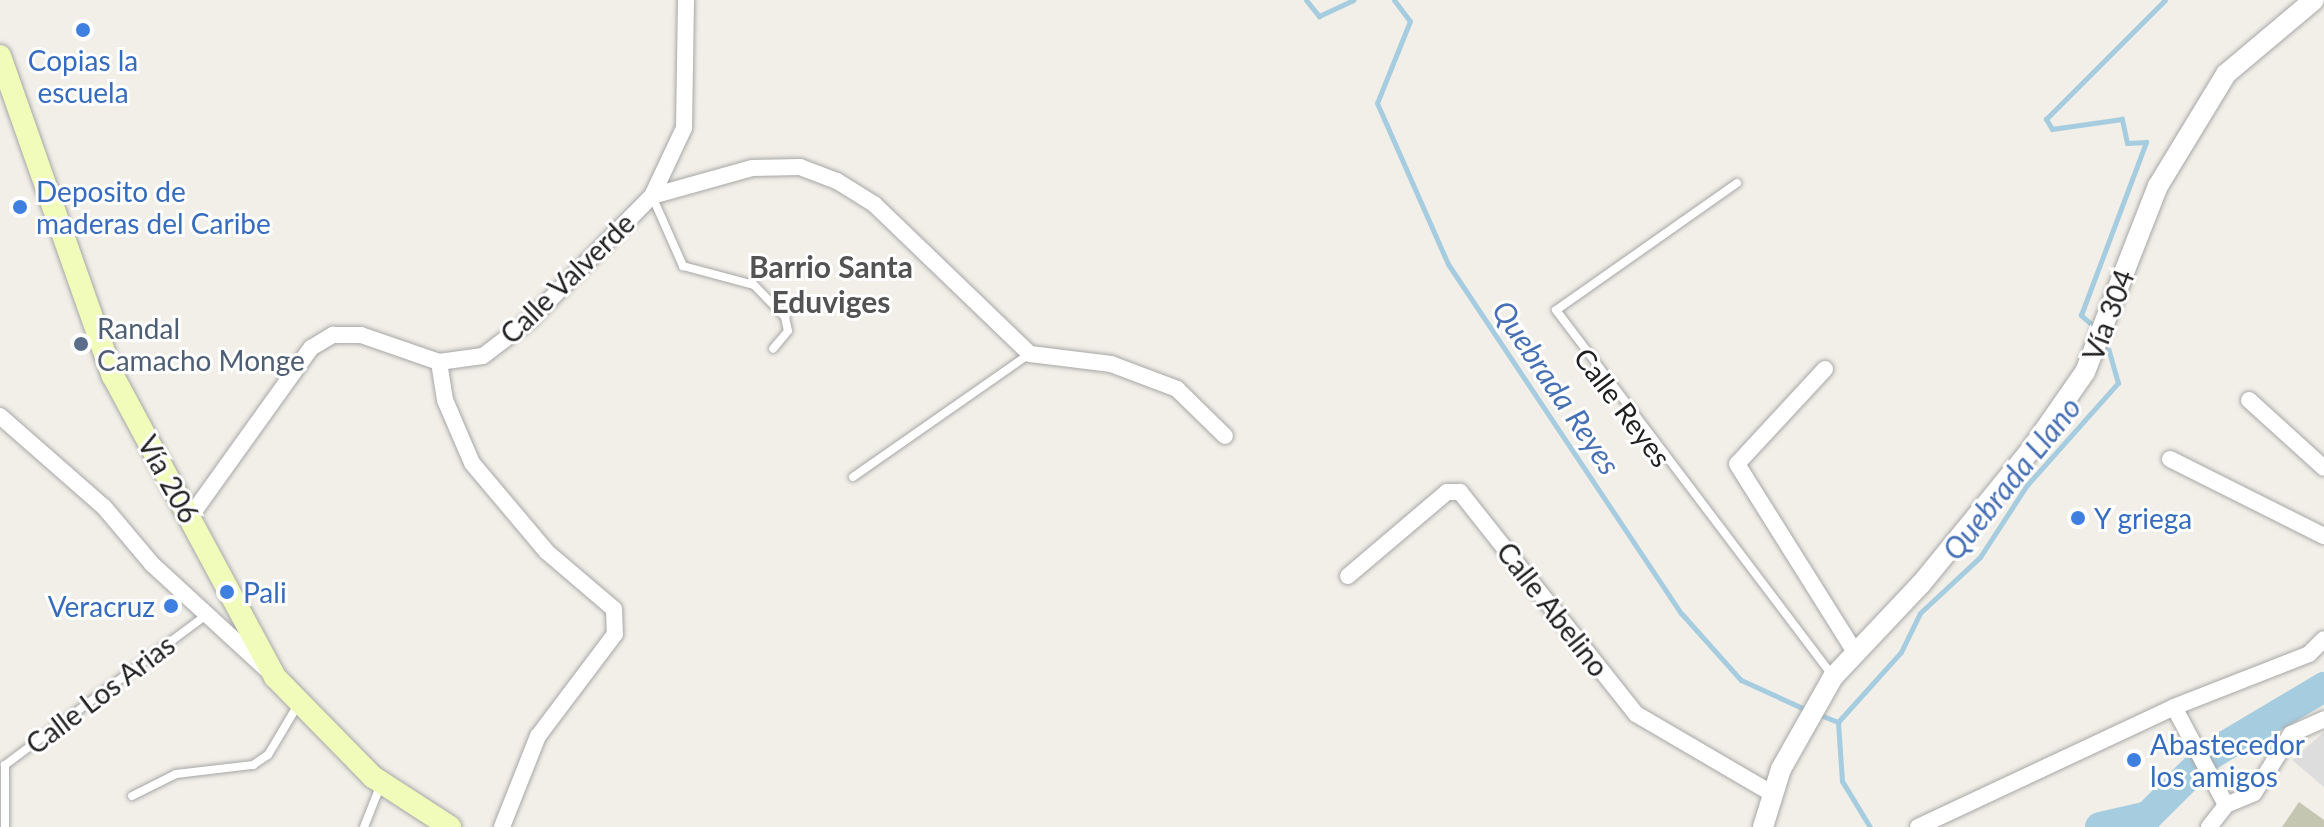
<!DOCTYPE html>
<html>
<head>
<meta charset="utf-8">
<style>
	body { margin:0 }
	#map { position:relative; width:2324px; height:827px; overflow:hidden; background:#f1efe7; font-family:Lato,sans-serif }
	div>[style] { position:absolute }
	.residential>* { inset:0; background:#dedddd }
	.construction>* { inset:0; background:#c4c6b1 }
	.stream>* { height:5px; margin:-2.5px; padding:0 2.5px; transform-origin:2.5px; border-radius:2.5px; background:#a6cce0 }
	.river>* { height:30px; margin:-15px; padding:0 15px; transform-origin:15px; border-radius:15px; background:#a6cce0 }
	.roads { filter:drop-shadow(0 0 2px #a7a7a7) drop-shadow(0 0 2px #a7a7a7) }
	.service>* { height:8px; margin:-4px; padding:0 4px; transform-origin:4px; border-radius:4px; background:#fff }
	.minor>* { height:16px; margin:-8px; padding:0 8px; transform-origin:8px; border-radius:8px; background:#fff }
	.tertiary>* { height:20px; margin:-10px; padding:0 10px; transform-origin:10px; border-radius:10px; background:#fff }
	.secondary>* { height:22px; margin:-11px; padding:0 11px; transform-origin:11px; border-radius:11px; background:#f1fcba }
	.dots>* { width:22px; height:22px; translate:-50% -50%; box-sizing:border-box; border:4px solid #fff; border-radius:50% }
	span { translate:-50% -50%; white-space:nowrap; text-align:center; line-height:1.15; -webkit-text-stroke:6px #fff; paint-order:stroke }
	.shop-label { font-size:28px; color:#366cbe }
	.left { translate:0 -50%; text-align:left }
	.right { translate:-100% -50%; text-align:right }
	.street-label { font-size:28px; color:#202020 }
	.service-label { font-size:28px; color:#4e5e75 }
	.neighbourhood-label { font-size:30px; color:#535353; font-weight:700 }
	.water-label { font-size:30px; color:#4871b5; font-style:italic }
</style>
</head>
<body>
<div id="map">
	<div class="residential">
		<div style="clip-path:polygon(2324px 732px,2324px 787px,2292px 760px)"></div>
	</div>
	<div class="construction">
		<div style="clip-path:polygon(2299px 802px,2324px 820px,2324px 827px,2282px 827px)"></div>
	</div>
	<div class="stream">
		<div style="left:1306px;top:0;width:21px;rotate:51deg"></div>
		<div style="left:1319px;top:16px;width:38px;rotate:-25deg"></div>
		<div style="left:1394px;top:0;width:26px;rotate:53deg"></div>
		<div style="left:1410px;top:21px;width:88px;rotate:111.9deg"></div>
		<div style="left:1377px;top:103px;width:176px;rotate:66.2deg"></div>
		<div style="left:1448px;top:264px;width:420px;rotate:56.3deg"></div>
		<div style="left:1681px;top:613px;width:90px;rotate:48.2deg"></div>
		<div style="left:1741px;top:680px;width:75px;rotate:24.5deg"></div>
		<div style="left:2098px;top:330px;width:23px;rotate:-139deg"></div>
		<div style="left:2081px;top:315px;width:185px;rotate:-69.4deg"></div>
		<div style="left:2146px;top:142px;width:19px;rotate:177deg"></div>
		<div style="left:2127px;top:143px;width:25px;rotate:-102deg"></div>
		<div style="left:2122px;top:119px;width:71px;rotate:171.9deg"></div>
		<div style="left:2052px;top:129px;width:12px;rotate:-121deg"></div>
		<div style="left:2046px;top:119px;width:168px;rotate:-45deg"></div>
		<div style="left:1818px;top:714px;width:22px;rotate:22deg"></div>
		<div style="left:1870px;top:827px;width:54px;rotate:-121.3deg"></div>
		<div style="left:1842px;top:781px;width:59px;rotate:-93.9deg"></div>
		<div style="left:1838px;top:722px;width:94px;rotate:-48deg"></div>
		<div style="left:1901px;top:652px;width:43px;rotate:-64deg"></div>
		<div style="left:1920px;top:613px;width:82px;rotate:-43deg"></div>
		<div style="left:1980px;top:557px;width:86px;rotate:-56.9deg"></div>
		<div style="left:2027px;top:485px;width:137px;rotate:-48.3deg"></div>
		<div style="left:2118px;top:383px;width:44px;rotate:-105.9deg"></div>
	</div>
	<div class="river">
		<div style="left:2210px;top:755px;width:133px;rotate:-30.8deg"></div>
		<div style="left:2100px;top:827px;width:49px;rotate:-12.9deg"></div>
		<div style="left:2148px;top:816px;width:65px;rotate:-45deg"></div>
	</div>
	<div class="roads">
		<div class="service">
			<div style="left:1737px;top:183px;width:221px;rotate:144.9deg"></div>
			<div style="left:1556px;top:310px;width:459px;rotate:52.9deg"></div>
			<div style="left:652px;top:196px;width:77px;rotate:66.1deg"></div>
			<div style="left:683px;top:266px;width:73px;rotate:15deg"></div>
			<div style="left:754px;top:285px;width:45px;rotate:45.9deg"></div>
			<div style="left:785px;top:317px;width:14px;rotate:78deg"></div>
			<div style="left:788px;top:331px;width:23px;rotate:130deg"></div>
			<div style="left:853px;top:477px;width:215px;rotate:-34.9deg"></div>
			<div style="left:132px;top:796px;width:49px;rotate:-26.6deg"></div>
			<div style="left:176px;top:774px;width:78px;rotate:-6.7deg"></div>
			<div style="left:253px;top:765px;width:18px;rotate:-34deg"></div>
			<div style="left:268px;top:755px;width:61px;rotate:-59.2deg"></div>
			<div style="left:5px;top:827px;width:62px;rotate:-90deg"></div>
			<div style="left:5px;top:765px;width:251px;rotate:-36.7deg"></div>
			<div style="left:364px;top:827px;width:46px;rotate:-68.4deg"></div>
		</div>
		<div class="minor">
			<div style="left:652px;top:196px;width:104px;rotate:-15.6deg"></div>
			<div style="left:752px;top:168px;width:48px;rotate:-1.2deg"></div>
			<div style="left:800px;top:167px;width:40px;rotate:21deg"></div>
			<div style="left:837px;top:181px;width:44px;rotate:31.9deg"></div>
			<div style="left:874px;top:204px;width:216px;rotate:43.9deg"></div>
			<div style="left:1030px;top:354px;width:82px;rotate:7deg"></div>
			<div style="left:1111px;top:364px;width:71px;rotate:20.7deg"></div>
			<div style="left:1177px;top:389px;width:67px;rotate:44.4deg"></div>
			<div style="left:439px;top:362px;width:38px;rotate:81deg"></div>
			<div style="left:445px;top:400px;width:69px;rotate:66.8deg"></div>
			<div style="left:472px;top:463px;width:116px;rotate:49.9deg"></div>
			<div style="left:547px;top:552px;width:88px;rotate:40.4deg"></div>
			<div style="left:614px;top:609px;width:25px;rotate:88deg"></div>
			<div style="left:615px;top:634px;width:128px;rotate:127deg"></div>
			<div style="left:538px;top:736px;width:98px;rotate:111.6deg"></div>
			<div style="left:1825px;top:369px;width:129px;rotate:132.8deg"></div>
			<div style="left:1737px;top:464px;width:222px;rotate:57.9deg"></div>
			<div style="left:2249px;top:400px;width:101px;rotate:42.2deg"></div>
			<div style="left:0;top:416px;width:138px;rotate:41.2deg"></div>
			<div style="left:104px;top:507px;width:75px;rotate:49.9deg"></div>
			<div style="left:152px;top:564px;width:154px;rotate:42.6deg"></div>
			<div style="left:2170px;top:459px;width:172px;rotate:26.6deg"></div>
			<div style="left:190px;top:517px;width:208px;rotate:-54.4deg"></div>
			<div style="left:311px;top:348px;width:26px;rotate:-31deg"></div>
			<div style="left:333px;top:335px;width:28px"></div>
			<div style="left:361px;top:335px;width:83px;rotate:19.1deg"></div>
			<div style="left:439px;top:362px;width:44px;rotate:-7.8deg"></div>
			<div style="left:483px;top:356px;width:59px;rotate:-37.5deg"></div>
			<div style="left:530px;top:320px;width:174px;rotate:-45.5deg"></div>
			<div style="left:652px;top:196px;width:75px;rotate:-64.8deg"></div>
			<div style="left:684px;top:128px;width:128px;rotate:-89.1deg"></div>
			<div style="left:1348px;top:576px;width:130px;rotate:-40.3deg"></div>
			<div style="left:1447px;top:492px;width:13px"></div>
			<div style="left:1460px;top:492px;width:283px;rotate:51.6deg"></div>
			<div style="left:1636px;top:714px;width:159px;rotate:30.3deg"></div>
			<div style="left:2174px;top:707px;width:111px;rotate:62deg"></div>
			<div style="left:2226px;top:805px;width:30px;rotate:-23deg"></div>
			<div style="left:2254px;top:793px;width:70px;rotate:-57.9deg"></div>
			<div style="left:2291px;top:734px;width:36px;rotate:-24deg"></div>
			<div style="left:1918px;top:827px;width:283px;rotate:-25.1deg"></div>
			<div style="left:2174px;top:707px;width:145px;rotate:-21.4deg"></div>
			<div style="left:2309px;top:654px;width:21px;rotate:-45deg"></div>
			<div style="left:2209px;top:827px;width:28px;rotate:-52deg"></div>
		</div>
		<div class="tertiary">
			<div style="left:1763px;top:827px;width:61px;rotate:-72.8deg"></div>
			<div style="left:1781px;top:769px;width:106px;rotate:-60.5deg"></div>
			<div style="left:1833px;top:677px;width:128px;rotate:-46.6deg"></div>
			<div style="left:1921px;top:584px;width:172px;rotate:-50.7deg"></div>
			<div style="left:2030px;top:451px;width:96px;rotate:-55.2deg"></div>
			<div style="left:2085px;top:372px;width:200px;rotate:-68.6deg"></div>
			<div style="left:2158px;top:186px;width:131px;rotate:-58.7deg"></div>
			<div style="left:2226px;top:74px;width:115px;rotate:-40.1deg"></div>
		</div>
		<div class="secondary">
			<div style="left:0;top:56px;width:339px;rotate:70.6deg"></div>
			<div style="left:113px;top:376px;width:342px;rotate:61.7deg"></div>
			<div style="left:275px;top:677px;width:140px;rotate:45.6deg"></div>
			<div style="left:373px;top:777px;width:92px;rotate:33deg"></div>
		</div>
	</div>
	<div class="dots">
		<div style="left:83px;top:30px;background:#3f7fe0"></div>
		<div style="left:20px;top:207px;background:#3f7fe0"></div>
		<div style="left:81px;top:344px;background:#5c6f8a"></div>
		<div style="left:2078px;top:518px;background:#3f7fe0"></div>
		<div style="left:227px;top:592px;background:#3f7fe0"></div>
		<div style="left:171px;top:606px;background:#3f7fe0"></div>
		<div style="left:2134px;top:760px;background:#3f7fe0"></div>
	</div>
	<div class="shop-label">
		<span style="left:83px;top:76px">Copias la<br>escuela</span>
		<span class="left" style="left:36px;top:207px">Deposito de<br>maderas del Caribe</span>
		<span class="left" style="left:2094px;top:518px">Y griega</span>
		<span class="left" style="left:243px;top:592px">Pali</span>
		<span class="right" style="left:155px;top:606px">Veracruz</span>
		<span class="left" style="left:2150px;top:760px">Abastecedor<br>los amigos</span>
	</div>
	<div class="street-label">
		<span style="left:567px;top:278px;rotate:-44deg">Calle Valverde</span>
		<span style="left:2108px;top:315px;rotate:-69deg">Vía 304</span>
		<span style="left:1623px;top:407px;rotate:53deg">Calle Reyes</span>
		<span style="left:169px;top:479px;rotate:61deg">Vía 206</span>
		<span style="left:1553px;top:609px;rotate:52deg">Calle Abelino</span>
		<span style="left:100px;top:694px;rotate:-37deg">Calle Los Arias</span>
	</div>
	<div class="service-label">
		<span class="left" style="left:97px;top:344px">Randal<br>Camacho Monge</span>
	</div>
	<div class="neighbourhood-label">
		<span style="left:831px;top:283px">Barrio Santa<br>Eduviges</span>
	</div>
	<div class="water-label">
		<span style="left:1557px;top:387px;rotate:56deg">Quebrada Reyes</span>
		<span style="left:2011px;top:478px;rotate:-51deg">Quebrada Llano</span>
	</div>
</div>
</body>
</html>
